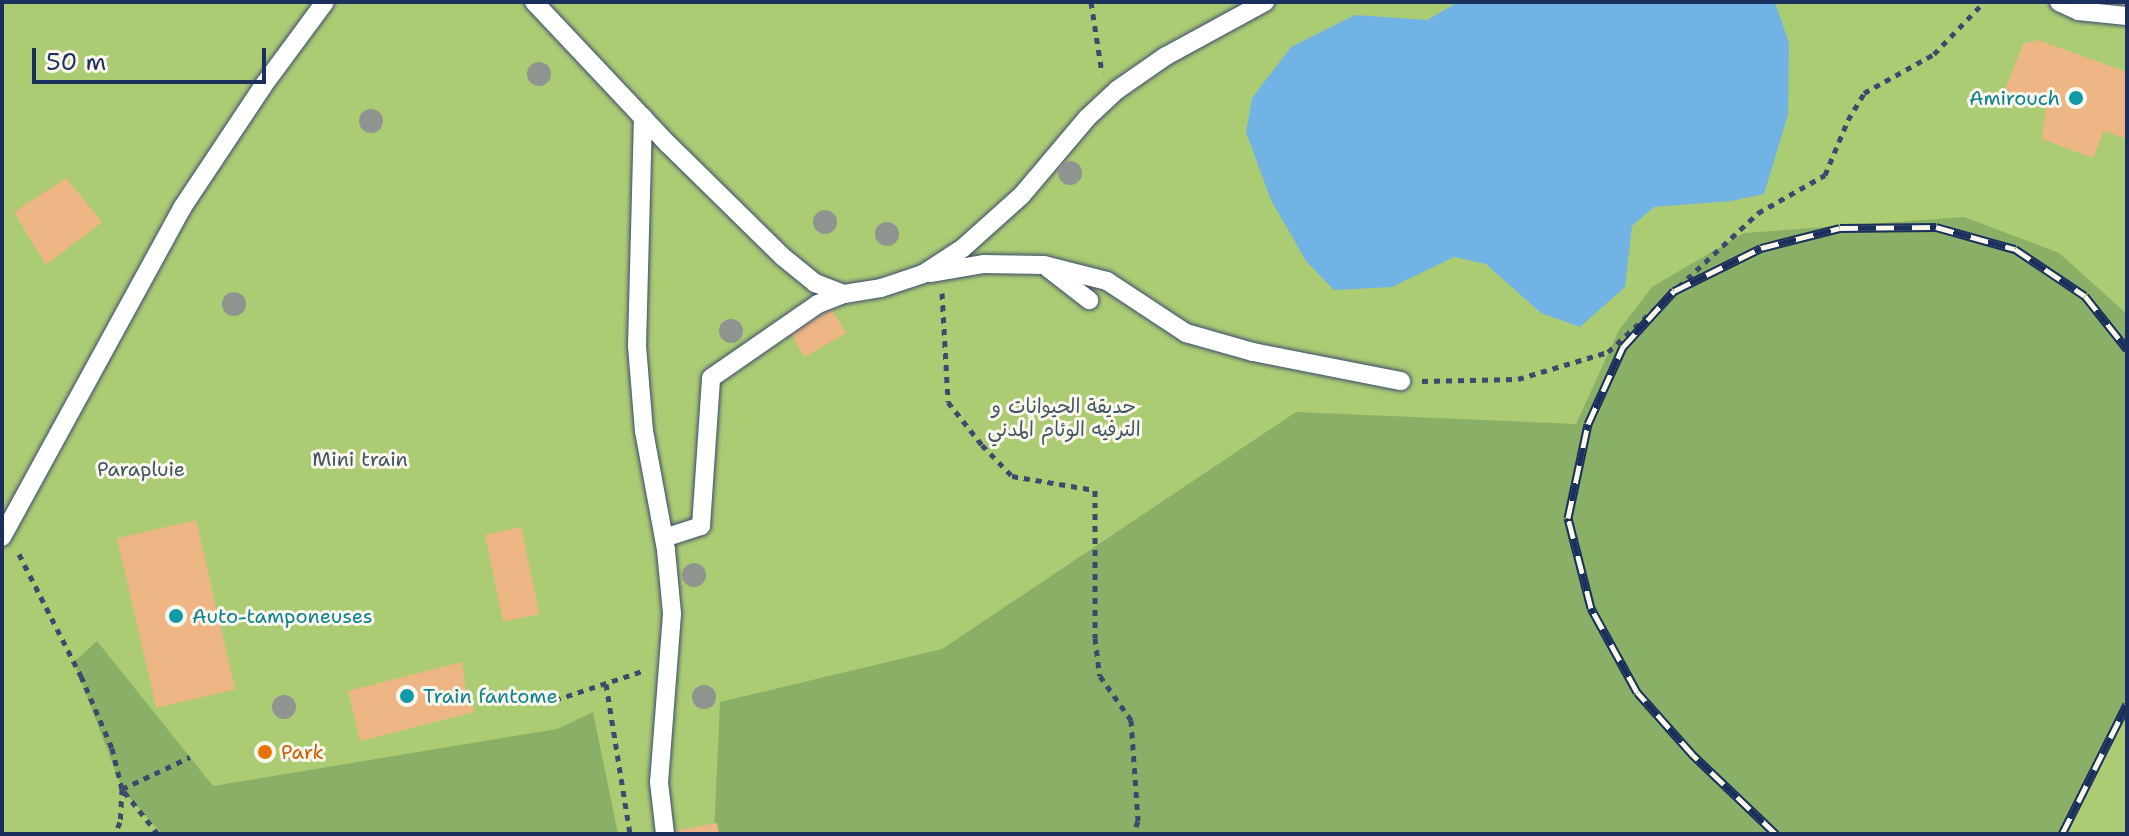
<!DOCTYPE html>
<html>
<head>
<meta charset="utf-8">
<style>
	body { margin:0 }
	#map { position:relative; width:2129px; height:836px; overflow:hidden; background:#f3e0c5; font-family:"Shantell Sans","Playpen Sans Arabic",sans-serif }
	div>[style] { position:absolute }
	.green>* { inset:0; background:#accc74; transform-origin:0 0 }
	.forest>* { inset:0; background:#89b066 }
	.water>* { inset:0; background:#72b3e6 }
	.building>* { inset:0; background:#edb684; transform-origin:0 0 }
	.path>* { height:5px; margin-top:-2.5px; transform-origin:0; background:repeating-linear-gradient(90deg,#3b4a6d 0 6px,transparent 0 12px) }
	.roads { filter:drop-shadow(0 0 2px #3b4a6d) drop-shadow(0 0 2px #3b4a6d) }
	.service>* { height:18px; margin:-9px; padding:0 9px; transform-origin:9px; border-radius:9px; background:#fff }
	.rail>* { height:9px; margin-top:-4.5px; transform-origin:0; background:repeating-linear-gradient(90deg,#fbf7ec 0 18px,#1b2f5e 0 36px); box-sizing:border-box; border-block:2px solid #1b2f5e }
	.trees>* { width:24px; height:24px; margin:-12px; border-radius:50%; background:#909490 }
	.dots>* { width:22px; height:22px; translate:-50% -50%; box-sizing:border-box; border:4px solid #fbf7ec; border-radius:50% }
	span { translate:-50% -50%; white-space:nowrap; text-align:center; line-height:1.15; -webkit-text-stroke:6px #fbf7ec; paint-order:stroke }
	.culture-label { font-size:20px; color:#0d838f }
	.right { translate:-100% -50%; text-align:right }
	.left { translate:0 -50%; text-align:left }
	.park-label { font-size:20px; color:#3f5664 }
	.food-label { font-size:20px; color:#c56008 }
	.frame { position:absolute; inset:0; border:4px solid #1b2f5e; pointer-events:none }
	.scale { position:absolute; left:32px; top:48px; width:234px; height:36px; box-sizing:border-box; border:4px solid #1b2f5e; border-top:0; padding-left:10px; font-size:24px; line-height:28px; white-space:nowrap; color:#1b2f5e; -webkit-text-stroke:6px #fbf7ec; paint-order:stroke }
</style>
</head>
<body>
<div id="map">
	<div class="green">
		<div style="left:2px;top:2px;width:2125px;height:832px"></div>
	</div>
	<div class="forest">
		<div style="clip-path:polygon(1964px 217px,2059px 253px,2127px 314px,2127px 708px,2067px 834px,714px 834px,720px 702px,942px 649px,1296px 412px,1576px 424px,1619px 330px,1652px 287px,1744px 233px)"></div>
		<div style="clip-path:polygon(97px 641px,213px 786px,557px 729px,593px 712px,618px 834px,162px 834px,122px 789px,74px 662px)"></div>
	</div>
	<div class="water">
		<div style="clip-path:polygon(1458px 2px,1775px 2px,1789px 43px,1788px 115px,1764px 194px,1731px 201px,1654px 207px,1632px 226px,1625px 287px,1580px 327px,1541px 313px,1486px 264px,1454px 257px,1392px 287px,1334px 290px,1306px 261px,1271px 200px,1246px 132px,1252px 98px,1291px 47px,1355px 15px,1427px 20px)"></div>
	</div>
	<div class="building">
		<div style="clip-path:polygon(2038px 40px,2127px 72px,2127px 139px,2104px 131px,2093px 158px,2042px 139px,2046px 106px,2005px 90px,2023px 44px)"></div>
		<div style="clip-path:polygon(66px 178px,102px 222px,46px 265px,14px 212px)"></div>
		<div style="left:832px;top:309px;width:28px;height:48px;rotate:60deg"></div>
		<div style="left:196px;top:520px;width:174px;height:81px;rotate:77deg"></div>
		<div style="left:521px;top:527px;width:89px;height:37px;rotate:78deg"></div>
		<div style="clip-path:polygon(462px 662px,467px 703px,472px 702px,474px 712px,360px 741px,348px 691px)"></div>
		<div style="clip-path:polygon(717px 823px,719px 834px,679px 834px,678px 830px)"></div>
	</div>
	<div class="path">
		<div style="left:1091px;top:2px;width:72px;rotate:81.2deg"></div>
		<div style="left:942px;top:293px;width:109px;rotate:86.8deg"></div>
		<div style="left:948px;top:402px;width:55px;rotate:51.7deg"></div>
		<div style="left:982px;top:445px;width:43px;rotate:45.9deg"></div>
		<div style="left:1012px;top:476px;width:84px;rotate:9.6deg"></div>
		<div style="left:1095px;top:490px;width:148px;rotate:90deg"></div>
		<div style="left:1095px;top:638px;width:38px;rotate:83deg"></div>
		<div style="left:1100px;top:676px;width:54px;rotate:54.8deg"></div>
		<div style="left:1131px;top:720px;width:101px;rotate:86deg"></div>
		<div style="left:1138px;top:821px;width:14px;rotate:111deg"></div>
		<div style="left:1422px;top:381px;width:96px;rotate:-1.2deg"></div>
		<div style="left:1518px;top:379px;width:94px;rotate:-16.7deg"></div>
		<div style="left:1608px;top:352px;width:205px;rotate:-42.8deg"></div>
		<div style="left:1758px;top:213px;width:77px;rotate:-29.6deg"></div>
		<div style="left:1825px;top:175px;width:60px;rotate:-67.3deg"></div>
		<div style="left:1848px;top:120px;width:31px;rotate:-59deg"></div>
		<div style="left:1864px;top:93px;width:80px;rotate:-29.1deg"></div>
		<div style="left:1934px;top:54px;width:72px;rotate:-46.1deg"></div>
		<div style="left:19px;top:554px;width:137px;rotate:63.1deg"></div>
		<div style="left:81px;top:676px;width:78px;rotate:66.7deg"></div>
		<div style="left:112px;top:748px;width:42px;rotate:76.3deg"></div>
		<div style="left:122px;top:789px;width:33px;rotate:93deg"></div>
		<div style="left:120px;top:822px;width:13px;rotate:113deg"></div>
		<div style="left:606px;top:684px;width:152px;rotate:80.9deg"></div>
		<div style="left:555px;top:700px;width:95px;rotate:-18.4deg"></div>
		<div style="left:158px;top:834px;width:58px;rotate:-128.7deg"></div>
		<div style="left:122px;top:789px;width:75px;rotate:-25.2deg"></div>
	</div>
	<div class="roads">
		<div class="service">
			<div style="left:534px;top:2px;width:195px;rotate:46.7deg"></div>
			<div style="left:668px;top:144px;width:161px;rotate:44.5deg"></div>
			<div style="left:783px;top:257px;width:41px;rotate:39.1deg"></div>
			<div style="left:815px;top:283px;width:31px;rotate:21deg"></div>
			<div style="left:844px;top:294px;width:37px;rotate:-9deg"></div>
			<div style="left:881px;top:288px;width:44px;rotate:-18.4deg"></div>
			<div style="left:923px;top:274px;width:48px;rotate:-33deg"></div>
			<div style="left:963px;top:248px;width:79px;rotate:-41.9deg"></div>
			<div style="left:1022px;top:195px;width:101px;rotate:-49.8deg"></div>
			<div style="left:1087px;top:118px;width:41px;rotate:-43deg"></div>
			<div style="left:1117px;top:90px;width:60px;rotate:-34.8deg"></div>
			<div style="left:1166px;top:56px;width:113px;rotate:-28.6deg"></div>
			<div style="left:2059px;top:2px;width:21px;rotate:25deg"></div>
			<div style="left:2078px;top:11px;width:49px;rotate:5.8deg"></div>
			<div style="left:643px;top:117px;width:229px;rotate:91.5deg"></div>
			<div style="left:637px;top:346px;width:85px;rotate:85.3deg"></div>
			<div style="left:644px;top:431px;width:121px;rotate:79.5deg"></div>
			<div style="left:666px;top:550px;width:64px;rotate:84.6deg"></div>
			<div style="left:672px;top:614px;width:169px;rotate:94.4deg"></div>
			<div style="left:659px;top:782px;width:52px;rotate:83.4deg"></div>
			<div style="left:1049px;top:269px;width:51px;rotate:37.8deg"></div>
			<div style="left:930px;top:273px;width:55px;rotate:-9.5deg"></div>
			<div style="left:984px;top:264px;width:60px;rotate:1deg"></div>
			<div style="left:1044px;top:265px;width:65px;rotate:14.3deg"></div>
			<div style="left:1107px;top:281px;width:95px;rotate:33.4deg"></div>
			<div style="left:1186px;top:333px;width:70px;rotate:15.8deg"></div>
			<div style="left:1253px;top:352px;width:151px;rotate:11.1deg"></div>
			<div style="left:2px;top:537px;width:375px;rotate:-61.3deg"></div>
			<div style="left:182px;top:208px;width:146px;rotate:-56.4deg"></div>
			<div style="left:263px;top:86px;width:104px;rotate:-53.6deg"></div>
			<div style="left:664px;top:538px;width:39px;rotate:-18deg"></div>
			<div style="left:701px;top:526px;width:148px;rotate:-86.1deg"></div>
			<div style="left:711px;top:378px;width:130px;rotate:-34.7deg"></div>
			<div style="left:818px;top:304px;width:28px;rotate:-21deg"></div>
		</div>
	</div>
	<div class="rail">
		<div style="left:1776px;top:834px;width:115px;rotate:-136.4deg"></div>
		<div style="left:1693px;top:755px;width:84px;rotate:-131.6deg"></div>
		<div style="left:1637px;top:692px;width:96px;rotate:-118.7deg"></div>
		<div style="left:1591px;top:608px;width:93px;rotate:-104.3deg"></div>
		<div style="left:1568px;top:518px;width:96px;rotate:-78deg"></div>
		<div style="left:1588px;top:424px;width:85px;rotate:-65.6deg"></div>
		<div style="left:1623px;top:347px;width:76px;rotate:-47.7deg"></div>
		<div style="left:1674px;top:291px;width:97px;rotate:-26.3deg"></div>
		<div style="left:1761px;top:248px;width:81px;rotate:-14.2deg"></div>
		<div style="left:1840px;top:228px;width:96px;rotate:-0.6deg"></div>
		<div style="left:1936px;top:227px;width:82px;rotate:15.6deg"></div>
		<div style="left:2015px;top:249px;width:84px;rotate:33.9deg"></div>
		<div style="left:2085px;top:296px;width:68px;rotate:51.6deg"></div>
		<div style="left:2062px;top:834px;width:145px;rotate:-63.4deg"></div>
	</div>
	<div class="trees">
		<div style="left:539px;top:74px"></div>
		<div style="left:371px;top:121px"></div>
		<div style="left:1070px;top:173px"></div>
		<div style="left:825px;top:222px"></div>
		<div style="left:887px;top:234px"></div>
		<div style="left:234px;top:304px"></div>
		<div style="left:731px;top:331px"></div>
		<div style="left:694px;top:575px"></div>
		<div style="left:704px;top:697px"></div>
		<div style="left:284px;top:707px"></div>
	</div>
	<div class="dots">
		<div style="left:2076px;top:98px;background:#0f9aa8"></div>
		<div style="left:176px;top:616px;background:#0f9aa8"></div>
		<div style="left:407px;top:696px;background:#0f9aa8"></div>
		<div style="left:265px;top:752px;background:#e8710a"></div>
	</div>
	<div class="culture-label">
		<span class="right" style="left:2060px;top:98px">Amirouch</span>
		<span class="left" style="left:192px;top:616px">Auto-tamponeuses</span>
		<span class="left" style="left:423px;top:696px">Train fantome</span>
	</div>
	<div class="park-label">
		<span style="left:1064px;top:418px">حديقة الحيوانات و<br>الترفيه الوئام المدني</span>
		<span style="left:360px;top:459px">Mini train</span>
		<span style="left:141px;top:469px">Parapluie</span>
	</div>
	<div class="food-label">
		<span class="left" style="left:281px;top:752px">Park</span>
	</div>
	<div class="frame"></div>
	<div class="scale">50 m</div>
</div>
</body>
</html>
